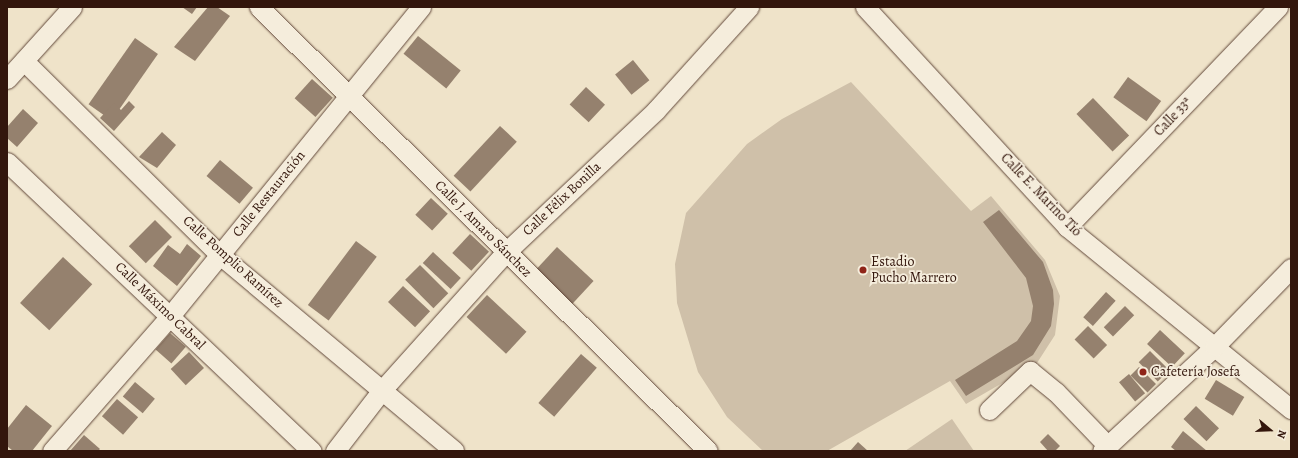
<!DOCTYPE html>
<html>
<head>
<meta charset="utf-8">
<style>
	body { margin:0 }
	#map { position:relative; width:1298px; height:458px; overflow:hidden; background:#efe3c9; font-family:Alegreya,serif }
	div>[style] { position:absolute }
	.green>* { inset:0; background:#cfc0a9 }
	.building>* { inset:0; background:#95816e; transform-origin:0 0 }
	.roads { filter:drop-shadow(0 0 1px #62493b) drop-shadow(0 0 1px #62493b) }
	.street>* { height:19px; margin:-9.5px; padding:0 9.5px; transform-origin:9.5px; border-radius:9.5px; background:#f5eddc }
	.dots>* { width:11px; height:11px; translate:-50% -50%; box-sizing:border-box; border:2px solid #f5eddc; border-radius:50% }
	span { translate:-50% -50%; white-space:nowrap; text-align:center; line-height:1.15; -webkit-text-stroke:3.5px #f5eddc; paint-order:stroke }
	.street-label { font-size:14px; color:#33160c }
	.poi-label { font-size:14px; color:#33160c }
	.left { translate:0 -50%; text-align:left }
	.frame { position:absolute; inset:0; border:8px solid #33160c; pointer-events:none }
	.north { position:absolute; left:1250px; top:410px; width:40px; height:40px; -webkit-text-stroke:3px #f5eddc; paint-order:stroke; rotate:109deg; font-size:11px; font-weight:700; line-height:16px; text-align:center; color:#33160c }
	.north::after { content:''; display:block; margin:auto; width:14px; height:18px; background:#33160c; clip-path:polygon(50% 0,100% 100%,50% 72%,0 100%) }
</style>
</head>
<body>
<div id="map">
	<div class="green">
		<div style="clip-path:polygon(851px 82px,971px 211px,991px 196px,1045px 260px,1060px 296px,1055px 335px,1037px 363px,966px 404px,950px 381px,827px 451px,763px 451px,727px 417px,698px 372px,677px 303px,675px 264px,686px 213px,747px 144px,782px 119px)"></div>
		<div style="clip-path:polygon(952px 419px,974px 451px,905px 451px)"></div>
	</div>
	<div class="building">
		<div style="clip-path:polygon(182px 7px,197px 7px,192px 14px)"></div>
		<div style="clip-path:polygon(208px 7px,217px 7px,230px 16px,195px 61px,174px 47px)"></div>
		<div style="left:418px;top:36px;width:55px;height:23px;rotate:39deg"></div>
		<div style="left:135px;top:38px;width:28px;height:81px;rotate:35deg"></div>
		<div style="left:633px;top:60px;width:26px;height:23px;rotate:51deg"></div>
		<div style="left:1128px;top:77px;width:41px;height:25px;rotate:36deg"></div>
		<div style="left:312px;top:79px;width:28px;height:26px;rotate:42deg"></div>
		<div style="left:586px;top:87px;width:26px;height:24px;rotate:43deg"></div>
		<div style="left:1093px;top:98px;width:52px;height:23px;rotate:46deg"></div>
		<div style="clip-path:polygon(129px 101px,135px 107px,114px 131px,100px 118px,114px 103px,121px 110px)"></div>
		<div style="clip-path:polygon(23px 109px,38px 123px,17px 147px,7px 138px,7px 127px)"></div>
		<div style="left:500px;top:126px;width:23px;height:68px;rotate:43deg"></div>
		<div style="clip-path:polygon(162px 132px,176px 145px,157px 168px,139px 157px)"></div>
		<div style="left:220px;top:160px;width:43px;height:21px;rotate:40deg"></div>
		<div style="left:431px;top:198px;width:23px;height:23px;rotate:43deg"></div>
		<div style="clip-path:polygon(999px 210px,1043px 262px,1053px 290px,1054px 304px,1051px 326px,1033px 355px,966px 396px,955px 380px,1017px 341px,1031px 321px,1033px 306px,1026px 278px,983px 222px)"></div>
		<div style="left:155px;top:220px;width:24px;height:37px;rotate:45deg"></div>
		<div style="left:470px;top:234px;width:26px;height:26px;rotate:43deg"></div>
		<div style="left:356px;top:241px;width:26px;height:80px;rotate:37deg"></div>
		<div style="clip-path:polygon(187px 244px,201px 256px,177px 286px,153px 266px,168px 245px,180px 254px)"></div>
		<div style="left:557px;top:247px;width:50px;height:32px;rotate:43deg"></div>
		<div style="left:433px;top:252px;width:38px;height:15px;rotate:43deg"></div>
		<div style="left:63px;top:257px;width:40px;height:63px;rotate:43deg"></div>
		<div style="left:420px;top:265px;width:40px;height:21px;rotate:45deg"></div>
		<div style="left:403px;top:286px;width:37px;height:22px;rotate:43deg"></div>
		<div style="left:1106px;top:292px;width:13px;height:34px;rotate:42deg"></div>
		<div style="left:487px;top:295px;width:54px;height:30px;rotate:43deg"></div>
		<div style="left:1125px;top:306px;width:13px;height:30px;rotate:45deg"></div>
		<div style="left:1088px;top:326px;width:27px;height:19px;rotate:45deg"></div>
		<div style="left:1160px;top:330px;width:34px;height:19px;rotate:43deg"></div>
		<div style="left:170px;top:333px;width:21px;height:22px;rotate:41deg"></div>
		<div style="left:1150px;top:351px;width:27px;height:16px;rotate:45deg"></div>
		<div style="left:189px;top:352px;width:22px;height:25px;rotate:47deg"></div>
		<div style="left:581px;top:354px;width:21px;height:65px;rotate:41deg"></div>
		<div style="left:1139px;top:367px;width:24px;height:12px;rotate:45deg"></div>
		<div style="left:1129px;top:374px;width:25px;height:13px;rotate:50deg"></div>
		<div style="left:1216px;top:380px;width:33px;height:22px;rotate:31deg"></div>
		<div style="left:135px;top:382px;width:26px;height:19px;rotate:40deg"></div>
		<div style="left:117px;top:399px;width:28px;height:23px;rotate:41deg"></div>
		<div style="clip-path:polygon(26px 405px,52px 426px,32px 451px,13px 451px,7px 446px,7px 429px)"></div>
		<div style="left:1196px;top:406px;width:32px;height:18px;rotate:44deg"></div>
		<div style="clip-path:polygon(1183px 431px,1207px 451px,1176px 451px,1171px 447px)"></div>
		<div style="clip-path:polygon(1048px 434px,1060px 446px,1055px 451px,1048px 451px,1040px 442px)"></div>
		<div style="clip-path:polygon(84px 435px,100px 449px,98px 451px,70px 451px)"></div>
		<div style="clip-path:polygon(858px 442px,868px 451px,850px 451px)"></div>
	</div>
	<div class="roads">
		<div class="street">
			<div style="left:259px;top:7px;width:631px;rotate:44.68deg"></div>
			<div style="left:865px;top:7px;width:299px;rotate:47.4deg"></div>
			<div style="left:1067px;top:227px;width:289px;rotate:39.1deg"></div>
			<div style="left:24px;top:61px;width:276px;rotate:44.7deg"></div>
			<div style="left:220px;top:255px;width:305px;rotate:39.9deg"></div>
			<div style="left:7px;top:79px;width:97px;rotate:-47.9deg"></div>
			<div style="left:7px;top:162px;width:420px;rotate:43.5deg"></div>
			<div style="left:1067px;top:227px;width:305px;rotate:-46.2deg"></div>
			<div style="left:989px;top:410px;width:57px;rotate:-43.6deg"></div>
			<div style="left:1030px;top:371px;width:33px;rotate:39deg"></div>
			<div style="left:1056px;top:392px;width:74px;rotate:46.1deg"></div>
			<div style="left:52px;top:451px;width:179px;rotate:-48.8deg"></div>
			<div style="left:170px;top:316px;width:398px;rotate:-50.9deg"></div>
			<div style="left:335px;top:451px;width:77px;rotate:-52.4deg"></div>
			<div style="left:382px;top:390px;width:184px;rotate:-48.1deg"></div>
			<div style="left:505px;top:253px;width:208px;rotate:-43.4deg"></div>
			<div style="left:656px;top:110px;width:139px;rotate:-47.9deg"></div>
			<div style="left:1102px;top:451px;width:154px;rotate:-42.9deg"></div>
			<div style="left:1215px;top:346px;width:109px;rotate:-45.7deg"></div>
		</div>
	</div>
	<div class="dots">
		<div style="left:863px;top:270px;background:#8f2418"></div>
		<div style="left:1143px;top:372px;background:#8f2418"></div>
	</div>
	<div class="street-label">
		<span style="left:1173px;top:117px;rotate:-46deg">Calle 33ª</span>
		<span style="left:269px;top:194px;rotate:-51deg">Calle Restauración</span>
		<span style="left:1041px;top:195px;rotate:46deg">Calle E. Marino Tió</span>
		<span style="left:562px;top:199px;rotate:-43deg">Calle Félix Bonilla</span>
		<span style="left:483px;top:229px;rotate:45deg">Calle J. Amaro Sánchez</span>
		<span style="left:233px;top:262px;rotate:42deg">Calle Pomplio Ramírez</span>
		<span style="left:160px;top:306px;rotate:44deg">Calle Máximo Cabral</span>
	</div>
	<div class="poi-label">
		<span class="left" style="left:871px;top:270px">Estadio<br>Pucho Marrero</span>
		<span class="left" style="left:1151px;top:372px">Cafetería Josefa</span>
	</div>
	<div class="frame"></div>
	<div class="north">N</div>
</div>
</body>
</html>
